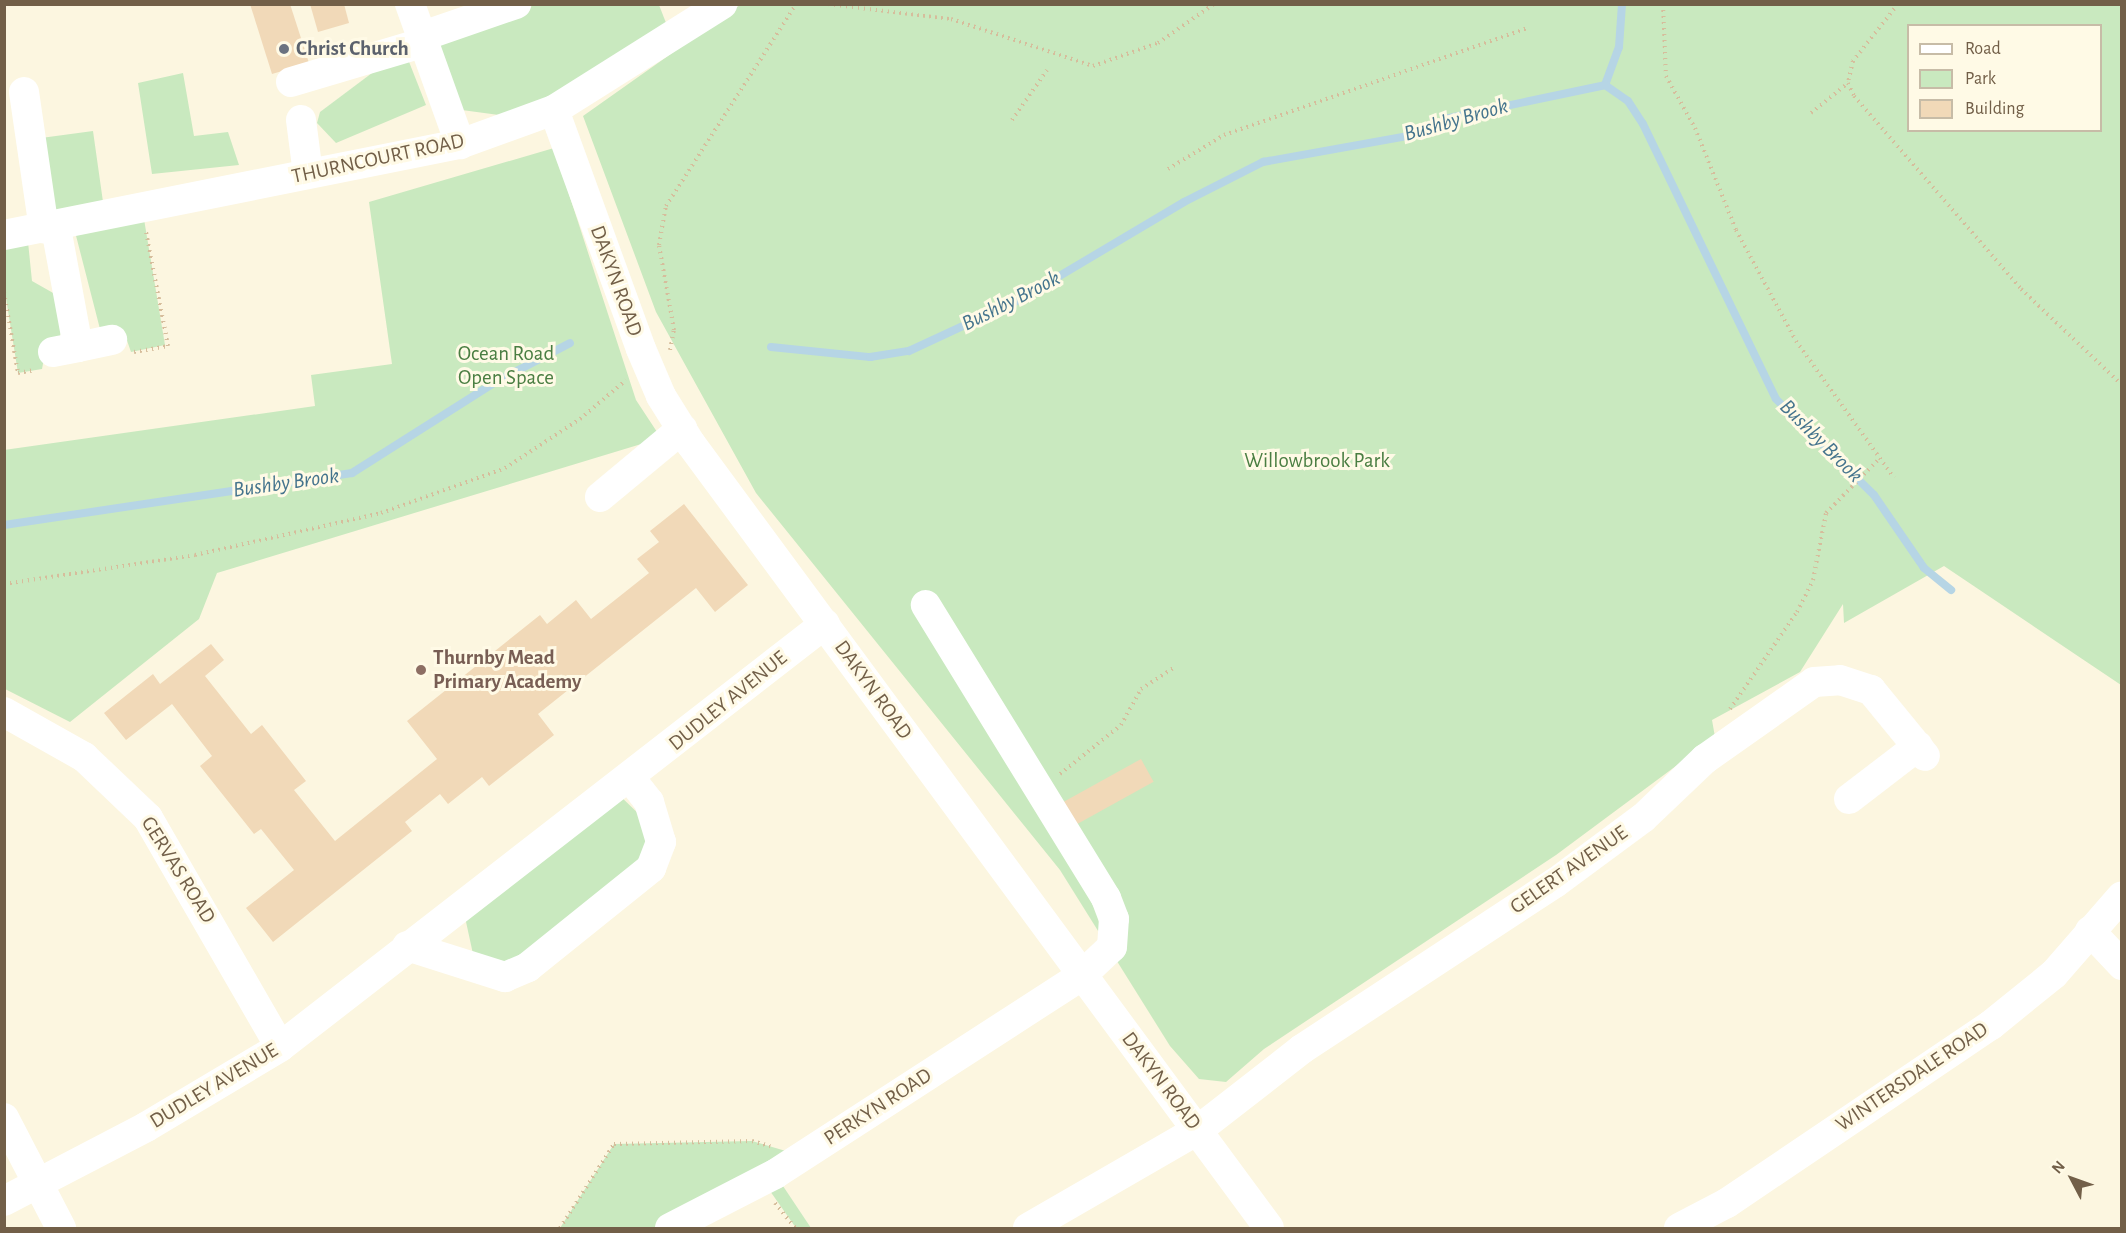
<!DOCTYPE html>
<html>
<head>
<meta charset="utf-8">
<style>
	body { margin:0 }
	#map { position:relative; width:2126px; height:1233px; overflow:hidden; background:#fcf6e0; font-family:"Alegreya Sans",sans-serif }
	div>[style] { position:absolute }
	.green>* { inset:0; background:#c9e9bf }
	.stream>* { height:8px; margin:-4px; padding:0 4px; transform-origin:4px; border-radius:4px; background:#b6d5e5 }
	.building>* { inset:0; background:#f1d9b8; transform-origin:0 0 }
	.path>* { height:4px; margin-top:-2px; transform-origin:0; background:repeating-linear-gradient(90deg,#d6bd9c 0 1.5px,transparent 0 6px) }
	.minor>* { height:30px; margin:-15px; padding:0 15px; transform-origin:15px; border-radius:15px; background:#fff }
	.dots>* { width:16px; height:16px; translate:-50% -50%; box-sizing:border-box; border:3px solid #fffae6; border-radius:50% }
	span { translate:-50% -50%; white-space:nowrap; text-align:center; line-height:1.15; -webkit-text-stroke:6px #fffae6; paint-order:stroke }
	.worship-label { font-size:21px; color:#5b616d; font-weight:700 }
	.left { translate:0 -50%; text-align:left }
	.street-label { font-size:21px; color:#725f48 }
	.park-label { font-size:21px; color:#4a7e42 }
	.education-label { font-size:21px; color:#785e54; font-weight:700 }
	.water-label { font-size:22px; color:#45748d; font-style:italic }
	.frame { position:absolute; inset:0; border:6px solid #725f48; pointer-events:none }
	.legend { position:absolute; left:1907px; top:24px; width:195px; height:108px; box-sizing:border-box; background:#fffae6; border:2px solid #c7bca7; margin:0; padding:8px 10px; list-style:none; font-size:18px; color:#725f48 }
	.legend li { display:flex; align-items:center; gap:12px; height:30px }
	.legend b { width:30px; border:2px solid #c7bca7 }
	.north { position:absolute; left:2042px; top:1149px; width:60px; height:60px; -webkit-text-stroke:4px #fffae6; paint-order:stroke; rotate:311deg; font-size:16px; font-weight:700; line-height:24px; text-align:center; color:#725f48 }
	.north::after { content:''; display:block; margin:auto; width:21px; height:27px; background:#725f48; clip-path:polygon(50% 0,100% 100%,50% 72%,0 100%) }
</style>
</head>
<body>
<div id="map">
	<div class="green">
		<div style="clip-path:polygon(517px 4px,659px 5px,670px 33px,528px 119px,447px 108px,420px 37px)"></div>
		<div style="clip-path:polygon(evenodd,740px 5px,2121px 5px,2121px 685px,1944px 566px,1844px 623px,1843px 604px,1800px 672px,1712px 720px,1715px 737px,1556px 855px,1264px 1049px,1226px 1082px,1199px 1079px,1170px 1046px,1060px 870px,756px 493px,656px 312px,583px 116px,740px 5px,1908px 26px,2100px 26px,2100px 130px,1908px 130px,1908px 26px)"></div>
		<div style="clip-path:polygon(404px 49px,426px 105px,336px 143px,317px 123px,320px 112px)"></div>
		<div style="clip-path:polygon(183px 73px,194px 136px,228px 132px,239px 165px,152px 174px,138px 83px)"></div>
		<div style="clip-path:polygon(93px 131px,105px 216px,142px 207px,165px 345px,131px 352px,123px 329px,100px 329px,73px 224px,56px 228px,41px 138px)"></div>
		<div style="clip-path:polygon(554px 148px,636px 400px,661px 438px,217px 573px,199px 619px,70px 722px,5px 689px,4px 450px,315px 406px,311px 375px,392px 364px,369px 202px)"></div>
		<div style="clip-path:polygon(27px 232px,32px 281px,69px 302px,58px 344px,45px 353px,42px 369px,18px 373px,5px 292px,4px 235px)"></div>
		<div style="clip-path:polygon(615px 791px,645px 820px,649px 833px,641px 866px,505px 966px,473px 954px,463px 908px)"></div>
		<div style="clip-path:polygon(752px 1141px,796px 1154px,659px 1228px,560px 1228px,614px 1144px)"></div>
		<div style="clip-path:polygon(775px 1174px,811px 1228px,796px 1228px,763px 1181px)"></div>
	</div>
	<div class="stream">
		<div style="left:1605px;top:85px;width:40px;rotate:-69.8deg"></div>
		<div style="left:1619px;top:47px;width:43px;rotate:-86deg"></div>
		<div style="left:771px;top:347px;width:100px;rotate:5.8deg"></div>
		<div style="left:870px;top:357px;width:39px;rotate:-9deg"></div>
		<div style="left:909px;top:351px;width:121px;rotate:-24.9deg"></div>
		<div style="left:1019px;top:300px;width:192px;rotate:-30.7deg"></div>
		<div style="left:1184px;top:202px;width:89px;rotate:-26.9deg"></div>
		<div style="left:1263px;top:162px;width:152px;rotate:-10.2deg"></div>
		<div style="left:1413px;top:135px;width:40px;rotate:-25deg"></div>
		<div style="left:1449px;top:118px;width:159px;rotate:-11.9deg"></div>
		<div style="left:1605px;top:85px;width:28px;rotate:35deg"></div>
		<div style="left:1628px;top:101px;width:27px;rotate:57deg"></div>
		<div style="left:1643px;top:124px;width:305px;rotate:64.2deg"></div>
		<div style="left:1776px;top:399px;width:137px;rotate:44.4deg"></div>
		<div style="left:1874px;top:495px;width:88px;rotate:55.6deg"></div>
		<div style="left:1924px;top:568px;width:35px;rotate:39deg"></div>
		<div style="left:4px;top:525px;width:352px;rotate:-8.5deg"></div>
		<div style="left:352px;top:473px;width:166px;rotate:-32.4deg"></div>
		<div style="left:492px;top:384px;width:88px;rotate:-27.7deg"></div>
	</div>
	<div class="building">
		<div style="clip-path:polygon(250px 4px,290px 4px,309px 63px,272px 74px)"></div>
		<div style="clip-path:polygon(310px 4px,344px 4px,349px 23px,318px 32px)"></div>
		<div style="clip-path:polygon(684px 504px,748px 585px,715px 612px,696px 588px,538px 714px,554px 735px,489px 786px,482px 777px,448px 804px,440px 794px,405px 822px,412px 831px,273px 942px,246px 908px,294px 870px,261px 829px,254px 834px,200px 766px,212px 756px,172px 704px,126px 740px,104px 713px,153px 674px,160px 684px,211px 644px,224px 660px,205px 676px,251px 734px,262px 725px,306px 781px,294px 790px,335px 841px,437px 759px,407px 721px,540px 615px,547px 624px,576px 600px,591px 619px,649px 573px,637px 559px,659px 542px,650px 531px)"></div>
		<div style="left:1141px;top:759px;width:26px;height:96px;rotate:61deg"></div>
	</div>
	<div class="path">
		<div style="left:828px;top:4px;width:124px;rotate:7deg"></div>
		<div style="left:951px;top:19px;width:150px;rotate:18.3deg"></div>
		<div style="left:1093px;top:66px;width:69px;rotate:-19.5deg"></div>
		<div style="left:1158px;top:43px;width:68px;rotate:-34.9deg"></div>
		<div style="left:1663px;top:4px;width:72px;rotate:87.6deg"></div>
		<div style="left:1666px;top:76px;width:60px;rotate:60.9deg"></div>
		<div style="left:1695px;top:128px;width:110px;rotate:68.1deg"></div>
		<div style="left:1736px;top:230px;width:126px;rotate:61.6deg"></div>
		<div style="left:1796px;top:341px;width:168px;rotate:54.4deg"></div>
		<div style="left:1898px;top:4px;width:73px;rotate:128.3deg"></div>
		<div style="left:1853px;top:61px;width:23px;rotate:103deg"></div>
		<div style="left:1848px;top:83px;width:14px;rotate:65deg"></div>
		<div style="left:1854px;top:96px;width:255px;rotate:49.1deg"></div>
		<div style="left:2021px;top:289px;width:139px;rotate:43.5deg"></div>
		<div style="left:1811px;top:113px;width:48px;rotate:-39deg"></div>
		<div style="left:1012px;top:120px;width:61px;rotate:-55deg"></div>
		<div style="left:1168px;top:169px;width:66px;rotate:-31.3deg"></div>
		<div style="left:1224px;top:135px;width:322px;rotate:-19.4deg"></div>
		<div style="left:4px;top:292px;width:82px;rotate:80.2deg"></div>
		<div style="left:18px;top:373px;width:17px;rotate:-10deg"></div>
		<div style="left:670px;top:350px;width:20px;rotate:-79deg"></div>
		<div style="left:674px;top:330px;width:86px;rotate:-100deg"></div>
		<div style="left:659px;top:245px;width:40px;rotate:-80deg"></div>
		<div style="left:666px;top:206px;width:240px;rotate:-57.2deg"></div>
		<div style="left:134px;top:352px;width:35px;rotate:-10deg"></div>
		<div style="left:168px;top:346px;width:116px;rotate:-100.9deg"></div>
		<div style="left:4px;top:584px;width:193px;rotate:-8.6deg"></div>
		<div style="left:195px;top:555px;width:191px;rotate:-12.7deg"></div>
		<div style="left:381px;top:513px;width:132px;rotate:-19.9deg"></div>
		<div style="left:505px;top:468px;width:90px;rotate:-33.2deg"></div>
		<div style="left:580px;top:419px;width:60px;rotate:-40.3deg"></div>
		<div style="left:1730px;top:709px;width:118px;rotate:-55.4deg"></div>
		<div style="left:1797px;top:612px;width:36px;rotate:-63deg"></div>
		<div style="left:1813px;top:580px;width:68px;rotate:-79deg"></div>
		<div style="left:1826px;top:513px;width:74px;rotate:-45.5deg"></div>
		<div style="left:1060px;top:774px;width:78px;rotate:-38.8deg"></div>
		<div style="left:1121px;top:725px;width:41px;rotate:-60.9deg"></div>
		<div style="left:1141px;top:689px;width:38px;rotate:-33deg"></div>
		<div style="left:775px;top:1203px;width:32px;rotate:51deg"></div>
		<div style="left:560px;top:1228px;width:100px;rotate:-57.3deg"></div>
		<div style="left:614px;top:1144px;width:138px;rotate:-1.2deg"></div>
		<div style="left:752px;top:1141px;width:19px;rotate:16deg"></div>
	</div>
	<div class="minor">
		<div style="left:410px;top:4px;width:149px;rotate:70.3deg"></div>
		<div style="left:420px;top:37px;width:102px;rotate:-19deg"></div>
		<div style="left:291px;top:82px;width:137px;rotate:-16.6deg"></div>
		<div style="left:24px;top:92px;width:138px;rotate:81.7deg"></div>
		<div style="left:554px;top:110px;width:254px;rotate:70deg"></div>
		<div style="left:641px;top:349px;width:51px;rotate:66.9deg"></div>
		<div style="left:661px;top:396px;width:57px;rotate:58deg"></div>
		<div style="left:691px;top:444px;width:974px;rotate:53.6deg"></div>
		<div style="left:301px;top:120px;width:54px;rotate:82.6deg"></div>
		<div style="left:56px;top:228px;width:121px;rotate:79.5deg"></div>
		<div style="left:78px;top:347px;width:35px;rotate:-12deg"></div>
		<div style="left:4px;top:235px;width:465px;rotate:-11.3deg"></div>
		<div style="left:460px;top:144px;width:100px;rotate:-19.9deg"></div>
		<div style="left:554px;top:110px;width:199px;rotate:-32.2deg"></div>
		<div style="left:53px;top:352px;width:25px;rotate:-11deg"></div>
		<div style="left:600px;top:497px;width:107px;rotate:-39.7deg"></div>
		<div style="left:4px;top:712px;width:92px;rotate:29.4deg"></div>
		<div style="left:84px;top:757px;width:88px;rotate:43.6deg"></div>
		<div style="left:148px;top:818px;width:264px;rotate:60deg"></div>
		<div style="left:1849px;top:799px;width:87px;rotate:-37.5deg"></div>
		<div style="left:2090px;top:931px;width:47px;rotate:46.7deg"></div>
		<div style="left:407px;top:946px;width:103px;rotate:17.6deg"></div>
		<div style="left:505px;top:977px;width:25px;rotate:-23deg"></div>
		<div style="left:528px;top:967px;width:158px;rotate:-38.8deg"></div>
		<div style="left:651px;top:868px;width:28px;rotate:-69deg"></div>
		<div style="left:661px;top:842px;width:42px;rotate:-106.7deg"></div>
		<div style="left:649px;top:802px;width:29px;rotate:-128deg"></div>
		<div style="left:4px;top:1118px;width:124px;rotate:62.6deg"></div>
		<div style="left:4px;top:1201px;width:160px;rotate:-27.5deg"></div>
		<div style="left:146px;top:1127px;width:156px;rotate:-30.8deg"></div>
		<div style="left:280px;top:1047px;width:690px;rotate:-37.82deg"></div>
		<div style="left:670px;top:1228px;width:118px;rotate:-27.2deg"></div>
		<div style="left:775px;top:1174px;width:364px;rotate:-32.9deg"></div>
		<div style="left:1081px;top:976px;width:42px;rotate:-43.1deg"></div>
		<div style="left:1112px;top:947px;width:28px;rotate:-86deg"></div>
		<div style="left:1114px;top:919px;width:22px;rotate:-111deg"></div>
		<div style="left:1106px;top:898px;width:344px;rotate:-121.6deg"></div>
		<div style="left:1028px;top:1228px;width:196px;rotate:-30deg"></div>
		<div style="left:1198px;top:1130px;width:132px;rotate:-37.9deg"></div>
		<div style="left:1302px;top:1049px;width:303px;rotate:-33.3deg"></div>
		<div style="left:1555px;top:883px;width:109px;rotate:-36.5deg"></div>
		<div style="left:1643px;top:818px;width:86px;rotate:-43.6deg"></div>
		<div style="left:1705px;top:759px;width:133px;rotate:-35.2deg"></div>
		<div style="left:1814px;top:682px;width:26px;rotate:-4deg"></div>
		<div style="left:1840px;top:680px;width:33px;rotate:18deg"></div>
		<div style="left:1871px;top:690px;width:85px;rotate:50.7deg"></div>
		<div style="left:1679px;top:1228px;width:54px;rotate:-27.5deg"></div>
		<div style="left:1727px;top:1203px;width:318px;rotate:-34deg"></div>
		<div style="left:1991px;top:1025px;width:81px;rotate:-39deg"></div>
		<div style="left:2054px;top:974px;width:103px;rotate:-48.9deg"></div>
	</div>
	<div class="dots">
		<div style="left:284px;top:49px;background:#6b7280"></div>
		<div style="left:421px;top:670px;background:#8d6e63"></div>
	</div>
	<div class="worship-label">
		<span class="left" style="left:296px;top:49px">Christ Church</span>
	</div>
	<div class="street-label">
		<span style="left:378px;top:159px;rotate:-12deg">THURNCOURT ROAD</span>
		<span style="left:616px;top:281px;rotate:70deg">DAKYN ROAD</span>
		<span style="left:873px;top:690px;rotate:54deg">DAKYN ROAD</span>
		<span style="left:728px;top:701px;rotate:-39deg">DUDLEY AVENUE</span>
		<span style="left:178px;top:870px;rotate:58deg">GERVAS ROAD</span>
		<span style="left:1569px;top:870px;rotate:-35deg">GELERT AVENUE</span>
		<span style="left:1912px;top:1077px;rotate:-34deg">WINTERSDALE ROAD</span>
		<span style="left:1161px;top:1081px;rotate:53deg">DAKYN ROAD</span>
		<span style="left:214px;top:1086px;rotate:-31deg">DUDLEY AVENUE</span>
		<span style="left:878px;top:1107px;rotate:-33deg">PERKYN ROAD</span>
	</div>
	<div class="park-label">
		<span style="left:506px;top:366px">Ocean Road<br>Open Space</span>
		<span style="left:1317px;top:461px">Willowbrook Park</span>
	</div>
	<div class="education-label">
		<span class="left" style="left:433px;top:670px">Thurnby Mead<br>Primary Academy</span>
	</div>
	<div class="water-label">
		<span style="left:1456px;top:120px;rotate:-16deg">Bushby Brook</span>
		<span style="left:1011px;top:301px;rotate:-27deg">Bushby Brook</span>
		<span style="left:1821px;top:441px;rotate:45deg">Bushby Brook</span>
		<span style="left:286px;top:483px;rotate:-8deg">Bushby Brook</span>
	</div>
	<div class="frame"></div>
	<ul class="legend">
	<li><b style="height:8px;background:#fff"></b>Road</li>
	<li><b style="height:16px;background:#c9e9bf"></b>Park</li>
	<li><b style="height:16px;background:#f1d9b8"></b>Building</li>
	</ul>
	<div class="north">N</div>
</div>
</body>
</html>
